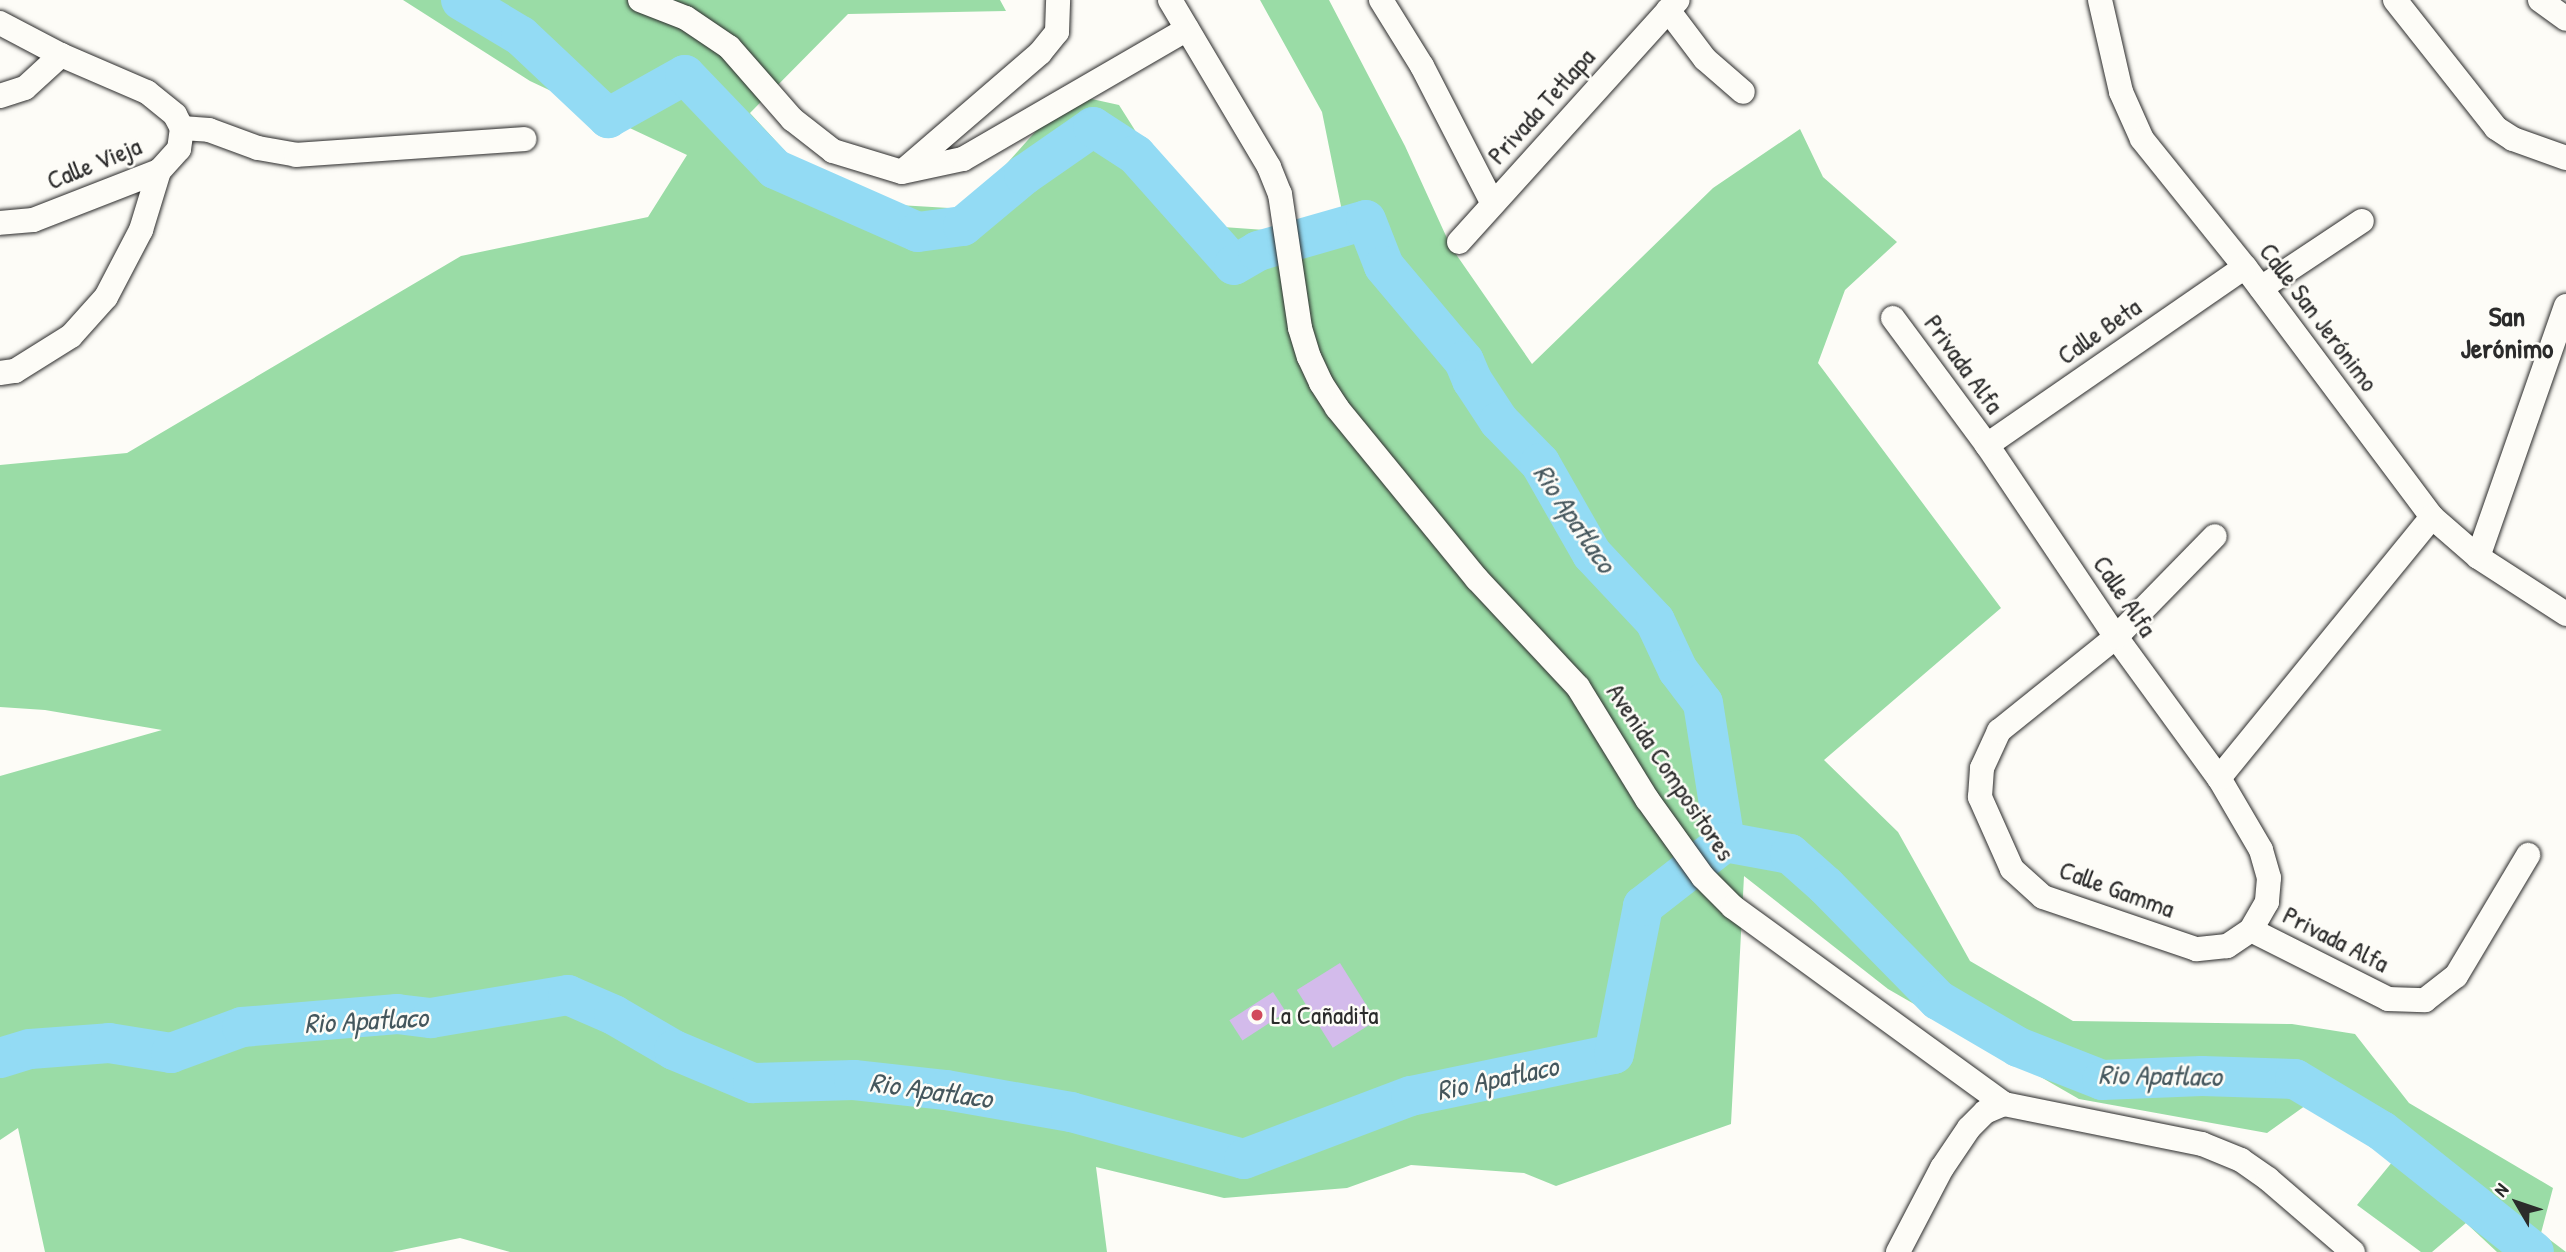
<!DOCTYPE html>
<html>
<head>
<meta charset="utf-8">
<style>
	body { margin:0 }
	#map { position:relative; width:2566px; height:1252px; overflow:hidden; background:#fdfcf7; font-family:"Patrick Hand",sans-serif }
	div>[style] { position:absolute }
	.green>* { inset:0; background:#9adca6 }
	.river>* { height:40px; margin:-20px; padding:0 20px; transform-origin:20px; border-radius:20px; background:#93dbf4 }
	.building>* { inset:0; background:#d3bbeb; transform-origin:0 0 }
	.roads { filter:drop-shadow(0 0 2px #2b2b2b) drop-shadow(0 0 2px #2b2b2b) }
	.minor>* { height:24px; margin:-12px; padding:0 12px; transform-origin:12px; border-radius:12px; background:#fdfcf7 }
	.dots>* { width:19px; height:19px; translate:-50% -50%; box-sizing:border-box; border:4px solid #fdfcf7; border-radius:50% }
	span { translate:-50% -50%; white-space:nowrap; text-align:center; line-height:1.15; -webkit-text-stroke:5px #fdfcf7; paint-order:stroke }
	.street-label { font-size:26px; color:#2b2b2b }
	.poi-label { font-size:26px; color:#2b2b2b }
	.left { translate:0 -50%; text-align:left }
	.neighbourhood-label { font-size:28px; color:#2b2b2b; font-weight:700 }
	.water-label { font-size:28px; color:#45575d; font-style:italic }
	.north { position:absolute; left:2482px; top:1168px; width:70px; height:70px; -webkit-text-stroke:5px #fdfcf7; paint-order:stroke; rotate:309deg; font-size:19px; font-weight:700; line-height:28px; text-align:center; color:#2b2b2b }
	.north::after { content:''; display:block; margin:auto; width:24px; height:32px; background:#2b2b2b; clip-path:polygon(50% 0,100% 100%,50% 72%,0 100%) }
</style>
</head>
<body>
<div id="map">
	<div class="green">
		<div style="clip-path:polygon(403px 0,1000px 0,1006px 11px,848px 14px,750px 113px,831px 201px,966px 209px,1069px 94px,1119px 105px,1195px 225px,1347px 236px,1322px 112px,1260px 0,1329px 0,1405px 146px,1451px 247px,1532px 364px,1713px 188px,1800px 129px,1823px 177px,1897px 242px,1845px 290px,1818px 363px,2001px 608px,1824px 760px,1898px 832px,1970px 961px,2073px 1021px,2292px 1024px,2355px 1034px,2409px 1103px,2553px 1188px,2541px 1233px,2566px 1252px,2497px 1252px,2466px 1223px,2432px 1252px,2421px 1252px,2357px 1205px,2393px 1161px,2309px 1103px,2267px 1133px,2079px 1099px,1888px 989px,1744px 876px,1731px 1124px,1556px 1186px,1524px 1173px,1411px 1165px,1347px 1188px,1224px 1198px,1096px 1167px,1107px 1252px,510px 1252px,460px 1238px,392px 1252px,45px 1252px,18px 1128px,0 1140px,0 776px,162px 730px,45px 710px,0 707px,0 465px,127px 453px,461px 256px,648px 217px,687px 155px,530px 81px)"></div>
	</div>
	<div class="river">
		<div style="left:461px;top:0;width:70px;rotate:31deg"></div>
		<div style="left:521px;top:36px;width:120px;rotate:43.3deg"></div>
		<div style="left:608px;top:118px;width:88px;rotate:-29.2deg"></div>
		<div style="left:685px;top:75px;width:130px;rotate:46.2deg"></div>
		<div style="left:775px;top:169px;width:156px;rotate:23.8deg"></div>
		<div style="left:918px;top:232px;width:45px;rotate:-7.6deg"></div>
		<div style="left:963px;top:226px;width:80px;rotate:-39.9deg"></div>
		<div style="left:1024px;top:175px;width:84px;rotate:-34.8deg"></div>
		<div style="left:1093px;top:127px;width:51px;rotate:33.1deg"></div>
		<div style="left:1136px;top:155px;width:147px;rotate:48.3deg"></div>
		<div style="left:1234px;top:265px;width:28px;rotate:-30deg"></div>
		<div style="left:1258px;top:251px;width:112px;rotate:-16deg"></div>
		<div style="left:1366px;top:220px;width:49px;rotate:68.6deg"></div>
		<div style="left:1384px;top:266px;width:124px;rotate:49.9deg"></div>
		<div style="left:1464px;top:361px;width:21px;rotate:67deg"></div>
		<div style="left:1472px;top:380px;width:49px;rotate:56.6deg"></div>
		<div style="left:1499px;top:421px;width:59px;rotate:45.7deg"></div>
		<div style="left:1540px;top:463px;width:105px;rotate:60.3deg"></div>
		<div style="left:1592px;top:554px;width:92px;rotate:46.8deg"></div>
		<div style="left:1655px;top:621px;width:54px;rotate:64.9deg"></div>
		<div style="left:1678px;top:670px;width:41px;rotate:52.9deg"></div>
		<div style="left:1703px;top:703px;width:141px;rotate:81deg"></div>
		<div style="left:0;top:1058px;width:31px;rotate:-17deg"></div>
		<div style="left:30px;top:1049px;width:79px;rotate:-4.3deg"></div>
		<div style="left:109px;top:1043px;width:63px;rotate:9.2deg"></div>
		<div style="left:171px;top:1053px;width:76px;rotate:-20.1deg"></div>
		<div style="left:242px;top:1027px;width:156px;rotate:-4.8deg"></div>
		<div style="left:397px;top:1014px;width:34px;rotate:7deg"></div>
		<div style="left:431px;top:1018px;width:139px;rotate:-9.5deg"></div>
		<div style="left:568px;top:995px;width:50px;rotate:23.5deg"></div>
		<div style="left:614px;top:1015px;width:69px;rotate:30.3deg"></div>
		<div style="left:674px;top:1050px;width:86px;rotate:22.7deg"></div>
		<div style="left:753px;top:1083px;width:101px;rotate:-1.7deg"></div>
		<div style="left:854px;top:1080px;width:93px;rotate:6.2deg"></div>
		<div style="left:946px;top:1090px;width:127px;rotate:10deg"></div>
		<div style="left:1071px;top:1112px;width:179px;rotate:15.2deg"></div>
		<div style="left:1244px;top:1159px;width:178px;rotate:-20.7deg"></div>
		<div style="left:1411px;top:1096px;width:207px;rotate:-11.7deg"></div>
		<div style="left:1614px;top:1054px;width:151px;rotate:-78.9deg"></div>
		<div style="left:1643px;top:906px;width:104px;rotate:-38deg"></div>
		<div style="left:1725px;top:842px;width:66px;rotate:10.5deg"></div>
		<div style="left:1790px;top:854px;width:48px;rotate:41.6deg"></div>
		<div style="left:1826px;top:886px;width:160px;rotate:45.5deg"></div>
		<div style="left:1938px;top:1000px;width:93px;rotate:30.4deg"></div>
		<div style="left:2018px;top:1047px;width:90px;rotate:21.4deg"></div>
		<div style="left:2102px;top:1080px;width:100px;rotate:-2.3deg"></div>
		<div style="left:2202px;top:1076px;width:93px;rotate:1.8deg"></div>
		<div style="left:2295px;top:1079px;width:101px;rotate:30.9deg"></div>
		<div style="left:2382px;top:1131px;width:194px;rotate:38.5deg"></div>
	</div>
	<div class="building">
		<div style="left:1340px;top:963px;width:68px;height:51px;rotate:58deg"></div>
		<div style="left:1273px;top:992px;width:24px;height:52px;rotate:57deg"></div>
	</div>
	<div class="roads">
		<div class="minor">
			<div style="left:640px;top:0;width:49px;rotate:21.4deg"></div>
			<div style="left:686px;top:18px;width:52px;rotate:34deg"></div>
			<div style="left:729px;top:47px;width:96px;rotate:48.8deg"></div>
			<div style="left:792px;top:119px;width:52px;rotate:38deg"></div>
			<div style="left:833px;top:151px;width:72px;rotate:16.9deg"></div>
			<div style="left:902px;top:172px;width:62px;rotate:-12deg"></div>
			<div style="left:963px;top:159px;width:259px;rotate:-30.1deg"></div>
			<div style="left:1170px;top:0;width:194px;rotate:59.3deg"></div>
			<div style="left:1269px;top:167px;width:29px;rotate:68deg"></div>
			<div style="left:1280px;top:194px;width:135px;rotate:81.5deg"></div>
			<div style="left:1300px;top:328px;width:30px;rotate:73deg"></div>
			<div style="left:1309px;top:357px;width:29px;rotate:65deg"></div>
			<div style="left:1321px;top:383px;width:30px;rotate:57deg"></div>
			<div style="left:1337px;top:408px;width:221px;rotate:50.7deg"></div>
			<div style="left:1477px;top:579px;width:148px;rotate:46.9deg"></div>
			<div style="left:1578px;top:687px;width:132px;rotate:58.4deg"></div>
			<div style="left:1647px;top:799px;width:96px;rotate:54.3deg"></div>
			<div style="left:1703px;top:877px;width:42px;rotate:45deg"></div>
			<div style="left:1733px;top:907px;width:335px;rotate:36deg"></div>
			<div style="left:2004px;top:1104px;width:202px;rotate:11.4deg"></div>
			<div style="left:2202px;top:1144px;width:42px;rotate:22.3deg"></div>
			<div style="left:2241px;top:1160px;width:33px;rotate:35deg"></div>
			<div style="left:2268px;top:1179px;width:112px;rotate:40.7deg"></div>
			<div style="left:1381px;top:0;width:78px;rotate:58.2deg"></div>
			<div style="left:1422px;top:66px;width:155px;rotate:62.8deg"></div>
			<div style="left:2100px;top:0;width:94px;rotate:77.1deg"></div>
			<div style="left:2121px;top:92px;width:51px;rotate:65.9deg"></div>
			<div style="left:2142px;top:139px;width:164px;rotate:51.2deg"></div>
			<div style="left:2245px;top:267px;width:312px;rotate:53.2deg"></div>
			<div style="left:2432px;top:517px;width:61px;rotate:41deg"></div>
			<div style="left:2478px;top:557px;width:105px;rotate:32.9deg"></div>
			<div style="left:2395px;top:0;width:163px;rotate:51.7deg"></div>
			<div style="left:2496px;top:128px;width:20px;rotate:33deg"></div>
			<div style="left:2513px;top:139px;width:56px;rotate:19.7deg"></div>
			<div style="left:2540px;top:0;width:32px;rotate:36deg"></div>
			<div style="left:1668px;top:10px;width:61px;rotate:52.9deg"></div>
			<div style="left:1705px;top:59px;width:50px;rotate:41deg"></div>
			<div style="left:0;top:23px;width:69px;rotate:27.7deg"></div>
			<div style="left:61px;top:55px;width:94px;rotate:23.3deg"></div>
			<div style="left:147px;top:92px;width:36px;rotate:39deg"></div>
			<div style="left:175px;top:115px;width:15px;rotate:62deg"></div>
			<div style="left:182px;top:128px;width:21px;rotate:98deg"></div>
			<div style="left:179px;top:149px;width:30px;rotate:132deg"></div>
			<div style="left:159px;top:171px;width:135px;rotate:158.7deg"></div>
			<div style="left:33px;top:220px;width:33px;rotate:175deg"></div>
			<div style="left:0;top:96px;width:26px;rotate:-18deg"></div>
			<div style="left:25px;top:88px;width:49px;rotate:-42.5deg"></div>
			<div style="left:182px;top:128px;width:27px;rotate:4deg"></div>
			<div style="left:209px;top:130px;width:52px;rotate:20.2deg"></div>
			<div style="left:258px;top:148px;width:39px;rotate:10deg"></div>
			<div style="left:296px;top:155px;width:229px;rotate:-4deg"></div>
			<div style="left:903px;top:171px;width:181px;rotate:-40.7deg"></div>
			<div style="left:1040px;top:53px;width:27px;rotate:-51deg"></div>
			<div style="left:1057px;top:32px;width:32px;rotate:-88deg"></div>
			<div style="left:1459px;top:242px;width:326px;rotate:-47.9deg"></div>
			<div style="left:2261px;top:288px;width:121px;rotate:-33.6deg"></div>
			<div style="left:1893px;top:318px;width:158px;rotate:53.5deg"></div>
			<div style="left:1987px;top:445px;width:231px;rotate:56.1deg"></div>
			<div style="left:2116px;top:637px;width:175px;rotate:53.9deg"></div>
			<div style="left:2219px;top:778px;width:83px;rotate:59.7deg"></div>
			<div style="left:2261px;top:850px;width:29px;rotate:74deg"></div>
			<div style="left:2269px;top:878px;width:24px;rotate:95deg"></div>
			<div style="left:2267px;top:902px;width:32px;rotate:120deg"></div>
			<div style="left:2251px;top:930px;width:29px;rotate:146deg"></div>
			<div style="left:2227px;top:946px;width:31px;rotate:174deg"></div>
			<div style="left:2196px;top:949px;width:162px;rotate:-161.2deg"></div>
			<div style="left:2043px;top:897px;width:42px;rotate:-137.9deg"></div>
			<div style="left:2012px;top:869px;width:79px;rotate:-114deg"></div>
			<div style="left:1980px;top:797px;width:29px;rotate:-86deg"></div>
			<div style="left:1982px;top:768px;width:41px;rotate:-65.3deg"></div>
			<div style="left:1999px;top:731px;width:150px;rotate:-38.8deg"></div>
			<div style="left:2116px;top:637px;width:141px;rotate:-45.6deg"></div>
			<div style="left:0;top:373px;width:15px;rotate:-8deg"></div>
			<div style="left:15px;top:371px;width:66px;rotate:-32deg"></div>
			<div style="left:71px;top:336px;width:52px;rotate:-48.1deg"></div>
			<div style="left:106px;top:297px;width:76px;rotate:-62.4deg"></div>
			<div style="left:141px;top:230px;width:62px;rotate:-73deg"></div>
			<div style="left:1987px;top:445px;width:313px;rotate:-34.6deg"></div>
			<div style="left:2478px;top:557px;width:266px;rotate:-70.7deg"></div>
			<div style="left:2219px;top:778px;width:337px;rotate:-50.8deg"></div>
			<div style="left:2251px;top:930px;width:153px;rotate:26.7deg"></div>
			<div style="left:2388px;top:999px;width:37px;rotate:2deg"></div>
			<div style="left:2425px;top:1000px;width:39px;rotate:-38deg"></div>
			<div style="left:2456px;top:976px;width:141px;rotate:-59.2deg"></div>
			<div style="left:1898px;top:1252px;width:95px;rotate:-62.4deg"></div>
			<div style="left:1942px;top:1168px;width:48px;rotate:-56deg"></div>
			<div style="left:1969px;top:1128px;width:23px;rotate:-45deg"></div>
			<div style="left:1985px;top:1112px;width:21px;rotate:-23deg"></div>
		</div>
	</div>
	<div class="dots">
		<div style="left:1257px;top:1015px;background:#d1495b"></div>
	</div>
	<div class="street-label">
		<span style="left:1541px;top:106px;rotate:-48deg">Privada Tetlapa</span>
		<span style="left:94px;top:163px;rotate:-22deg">Calle Vieja</span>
		<span style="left:2319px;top:317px;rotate:53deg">Calle San Jerónimo</span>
		<span style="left:2099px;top:331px;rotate:-35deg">Calle Beta</span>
		<span style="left:1964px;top:364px;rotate:54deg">Privada Alfa</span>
		<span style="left:2125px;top:596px;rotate:56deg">Calle Alfa</span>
		<span style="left:1671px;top:772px;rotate:56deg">Avenida Compositores</span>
		<span style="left:2117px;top:889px;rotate:20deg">Calle Gamma</span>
		<span style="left:2336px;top:939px;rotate:27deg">Privada Alfa</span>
	</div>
	<div class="poi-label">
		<span class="left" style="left:1271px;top:1015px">La Cañadita</span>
	</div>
	<div class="neighbourhood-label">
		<span style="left:2507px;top:332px">San<br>Jerónimo</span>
	</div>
	<div class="water-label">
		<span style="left:1575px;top:518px;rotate:56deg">Rio Apatlaco</span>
		<span style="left:366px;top:1020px;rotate:-3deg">Rio Apatlaco</span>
		<span style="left:2160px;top:1075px;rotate:1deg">Rio Apatlaco</span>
		<span style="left:1497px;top:1078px;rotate:-12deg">Rio Apatlaco</span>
		<span style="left:931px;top:1090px;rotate:8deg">Rio Apatlaco</span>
	</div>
	<div class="north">N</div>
</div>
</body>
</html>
